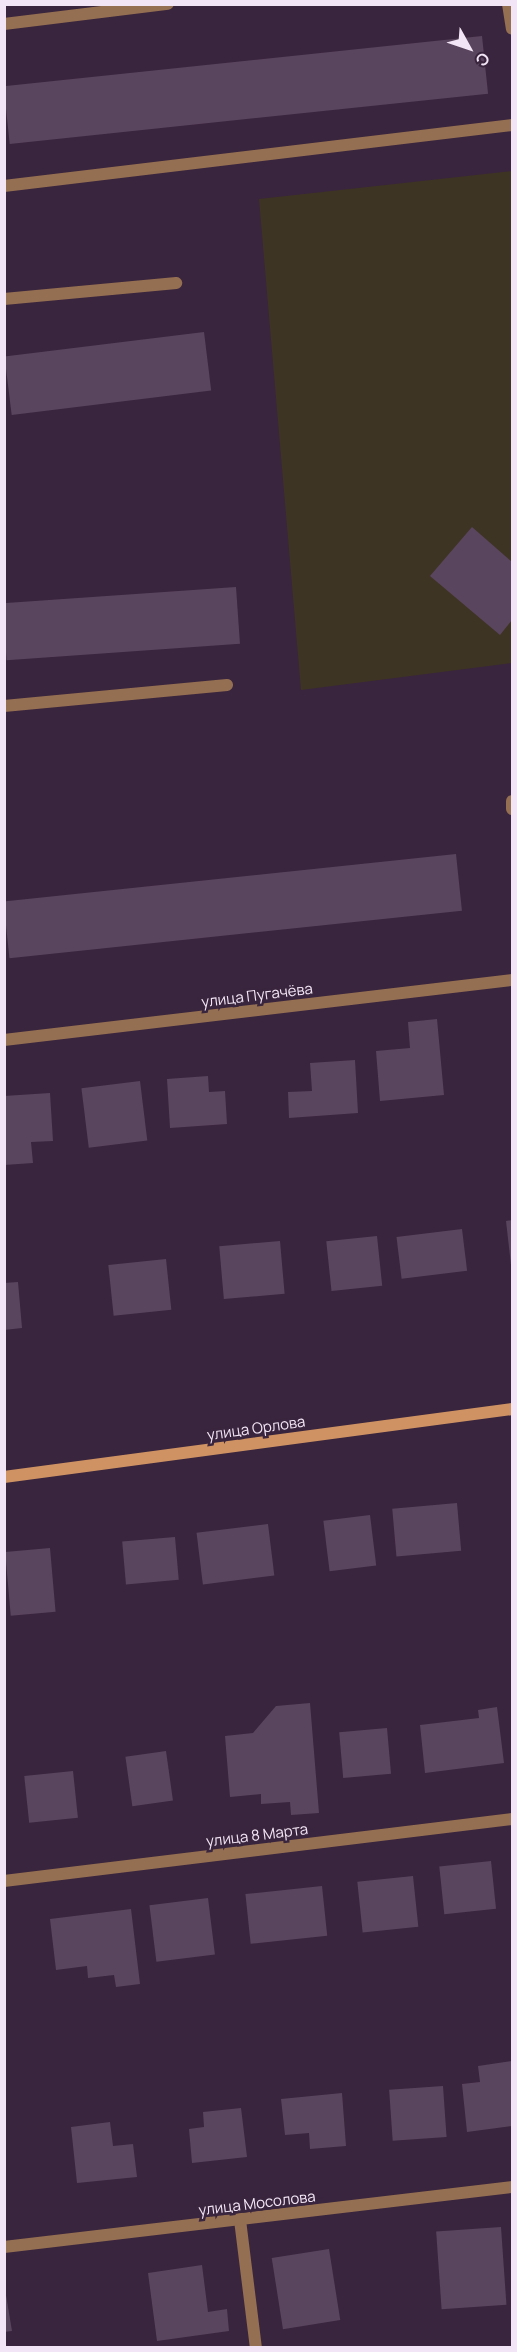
<!DOCTYPE html>
<html>
<head>
<meta charset="utf-8">
<style>
	body { margin:0 }
	#map { position:relative; width:517px; height:2352px; overflow:hidden; background:#39253d; font-family:Manrope,sans-serif }
	div>[style] { position:absolute }
	.education>* { inset:0; background:#3e3424 }
	.building>* { inset:0; background:#5a455e; transform-origin:0 0 }
	.lane>* { height:12px; margin:-6px; padding:0 6px; transform-origin:6px; border-radius:6px; background:#956f52 }
	.street>* { height:12px; margin:-6px; padding:0 6px; transform-origin:6px; border-radius:6px; background:#956f52 }
	.secondary>* { height:12px; margin:-6px; padding:0 6px; transform-origin:6px; border-radius:6px; background:#cf9363 }
	span { translate:-50% -50%; white-space:nowrap; text-align:center; line-height:1.15; -webkit-text-stroke:5px #39253d; paint-order:stroke }
	.street-label { font-size:15px; color:#f2e5f5 }
	.frame { position:absolute; inset:0; border:6px solid #f2e5f5; pointer-events:none }
	.north { position:absolute; left:439px; top:18px; width:60px; height:60px; -webkit-text-stroke:4px #39253d; paint-order:stroke; rotate:130deg; font-size:16px; font-weight:700; line-height:24px; text-align:center; color:#f2e5f5 }
	.north::after { content:''; display:block; margin:auto; width:21px; height:27px; background:#f2e5f5; clip-path:polygon(50% 0,100% 100%,50% 72%,0 100%) }
</style>
</head>
<body>
<div id="map">
	<div class="education">
		<div style="clip-path:polygon(512px 171px,512px 663px,301px 690px,259px 199px)"></div>
	</div>
	<div class="building">
		<div style="left:482px;top:36px;width:58px;height:481px;rotate:84deg"></div>
		<div style="left:204px;top:332px;width:59px;height:201px;rotate:83deg"></div>
		<div style="clip-path:polygon(472px 527px,512px 562px,512px 620px,500px 635px,430px 576px)"></div>
		<div style="left:236px;top:587px;width:57px;height:234px;rotate:86deg"></div>
		<div style="left:456px;top:854px;width:57px;height:455px;rotate:84deg"></div>
		<div style="clip-path:polygon(437px 1019px,444px 1095px,380px 1101px,376px 1051px,410px 1048px,408px 1022px)"></div>
		<div style="clip-path:polygon(355px 1060px,358px 1113px,289px 1118px,288px 1092px,312px 1091px,310px 1063px)"></div>
		<div style="clip-path:polygon(208px 1076px,209px 1092px,225px 1091px,227px 1124px,170px 1128px,167px 1079px)"></div>
		<div style="left:140px;top:1081px;width:60px;height:59px;rotate:83deg"></div>
		<div style="clip-path:polygon(50px 1093px,53px 1141px,31px 1142px,33px 1163px,4px 1165px,4px 1096px)"></div>
		<div style="clip-path:polygon(512px 1220px,512px 1265px,511px 1265px,506px 1221px)"></div>
		<div style="left:462px;top:1229px;width:42px;height:66px;rotate:83deg"></div>
		<div style="left:377px;top:1236px;width:50px;height:51px;rotate:84deg"></div>
		<div style="left:280px;top:1241px;width:53px;height:61px;rotate:85deg"></div>
		<div style="left:166px;top:1259px;width:51px;height:58px;rotate:84deg"></div>
		<div style="clip-path:polygon(18px 1282px,22px 1328px,4px 1330px,4px 1283px)"></div>
		<div style="left:457px;top:1503px;width:48px;height:65px;rotate:85deg"></div>
		<div style="left:370px;top:1515px;width:51px;height:47px;rotate:83deg"></div>
		<div style="left:268px;top:1524px;width:52px;height:72px;rotate:83deg"></div>
		<div style="left:175px;top:1537px;width:43px;height:53px;rotate:85deg"></div>
		<div style="left:50px;top:1548px;width:64px;height:45px;rotate:85deg"></div>
		<div style="clip-path:polygon(310px 1703px,319px 1813px,291px 1815px,290px 1802px,261px 1804px,261px 1794px,230px 1797px,225px 1736px,253px 1733px,276px 1706px)"></div>
		<div style="clip-path:polygon(497px 1707px,504px 1763px,425px 1773px,420px 1725px,479px 1718px,478px 1710px)"></div>
		<div style="left:387px;top:1728px;width:46px;height:48px;rotate:85deg"></div>
		<div style="left:166px;top:1751px;width:50px;height:41px;rotate:82deg"></div>
		<div style="left:73px;top:1771px;width:47px;height:49px;rotate:84deg"></div>
		<div style="left:491px;top:1861px;width:48px;height:52px;rotate:84deg"></div>
		<div style="left:413px;top:1876px;width:51px;height:56px;rotate:84deg"></div>
		<div style="left:322px;top:1886px;width:50px;height:77px;rotate:84deg"></div>
		<div style="left:208px;top:1898px;width:57px;height:59px;rotate:83deg"></div>
		<div style="clip-path:polygon(131px 1909px,140px 1984px,116px 1987px,114px 1975px,88px 1978px,87px 1966px,56px 1970px,50px 1919px)"></div>
		<div style="clip-path:polygon(512px 2061px,512px 2126px,467px 2132px,462px 2084px,480px 2082px,478px 2066px)"></div>
		<div style="left:443px;top:2086px;width:51px;height:54px;rotate:86deg"></div>
		<div style="clip-path:polygon(342px 2093px,346px 2146px,310px 2149px,309px 2133px,285px 2135px,281px 2099px)"></div>
		<div style="clip-path:polygon(241px 2108px,247px 2157px,192px 2163px,189px 2129px,204px 2127px,203px 2112px)"></div>
		<div style="clip-path:polygon(110px 2122px,113px 2146px,133px 2144px,137px 2177px,77px 2183px,71px 2127px)"></div>
		<div style="left:501px;top:2227px;width:78px;height:65px;rotate:86deg"></div>
		<div style="left:329px;top:2249px;width:72px;height:58px;rotate:81deg"></div>
		<div style="clip-path:polygon(202px 2265px,208px 2312px,227px 2309px,229px 2331px,157px 2341px,148px 2273px)"></div>
		<div style="clip-path:polygon(4px 2283px,12px 2331px,4px 2332px)"></div>
	</div>
	<div class="lane">
		<div style="left:508px;top:4px;width:25px;rotate:81deg"></div>
		<div style="left:4px;top:186px;width:512px;rotate:-6.85deg"></div>
		<div style="left:4px;top:299px;width:173px;rotate:-5.3deg"></div>
		<div style="left:4px;top:706px;width:224px;rotate:-5.4deg"></div>
		<div style="left:512px;top:801px;width:8px;rotate:90deg"></div>
	</div>
	<div class="street">
		<div style="left:4px;top:24px;width:165px;rotate:-7deg"></div>
		<div style="left:4px;top:1040px;width:512px;rotate:-6.74deg"></div>
		<div style="left:4px;top:1881px;width:512px;rotate:-6.96deg"></div>
		<div style="left:240px;top:2220px;width:129px;rotate:82.9deg"></div>
		<div style="left:4px;top:2247px;width:512px;rotate:-6.74deg"></div>
	</div>
	<div class="secondary">
		<div style="left:4px;top:1477px;width:513px;rotate:-7.62deg"></div>
	</div>
	<div class="street-label">
		<span style="left:257px;top:995px;rotate:-7deg">улица Пугачёва</span>
		<span style="left:256px;top:1428px;rotate:-8deg">улица Орлова</span>
		<span style="left:257px;top:1835px;rotate:-7deg">улица 8 Марта</span>
		<span style="left:257px;top:2203px;rotate:-7deg">улица Мосолова</span>
	</div>
	<div class="frame"></div>
	<div class="north">С</div>
</div>
</body>
</html>
